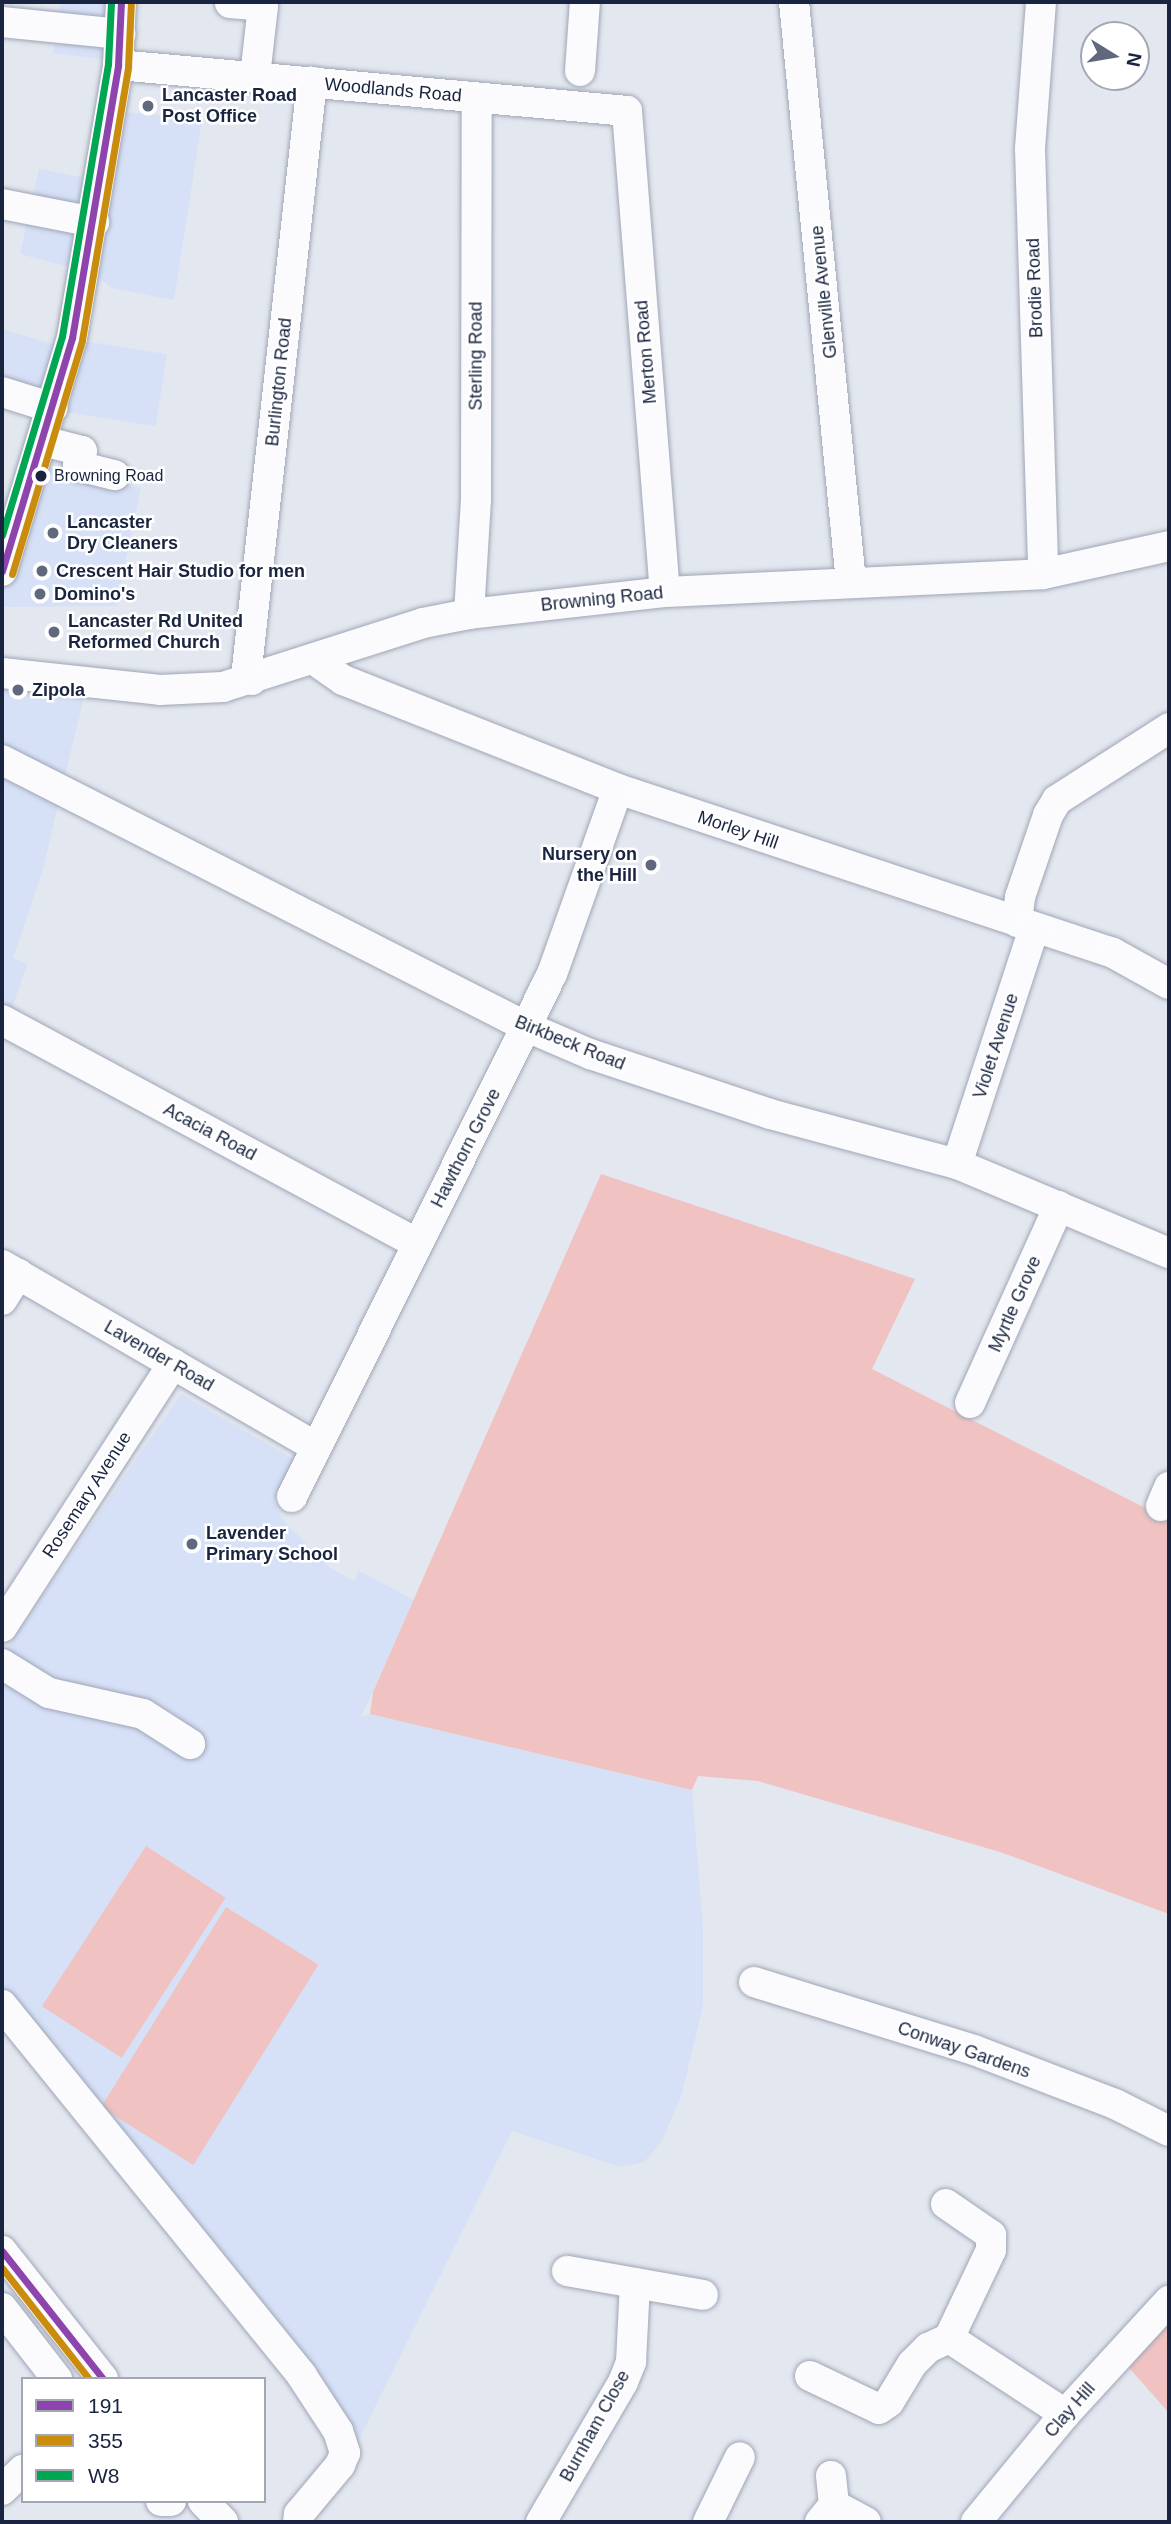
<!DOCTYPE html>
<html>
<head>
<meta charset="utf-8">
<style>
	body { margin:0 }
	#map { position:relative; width:1171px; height:2524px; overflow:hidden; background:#e3e7ef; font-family:Arial,sans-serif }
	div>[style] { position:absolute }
	.built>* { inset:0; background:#d6e0f6; transform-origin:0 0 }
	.green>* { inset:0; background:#f0c3c2; transform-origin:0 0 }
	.roads { filter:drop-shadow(0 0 2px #9fa6b6) drop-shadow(0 0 2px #9fa6b6) }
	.minor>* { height:30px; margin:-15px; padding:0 15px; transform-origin:15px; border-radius:15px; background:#fbfbfd }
	.bus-1>* { height:7px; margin:-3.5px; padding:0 3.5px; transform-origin:3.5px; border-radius:3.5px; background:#8e44ad }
	.bus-2>* { height:7px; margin:-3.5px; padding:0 3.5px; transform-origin:3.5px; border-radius:3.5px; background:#ca8c0d }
	.bus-3>* { height:7px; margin:-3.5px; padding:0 3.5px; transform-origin:3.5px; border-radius:3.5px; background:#00a651 }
	.dots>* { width:19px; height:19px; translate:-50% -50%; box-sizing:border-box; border:4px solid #fff; border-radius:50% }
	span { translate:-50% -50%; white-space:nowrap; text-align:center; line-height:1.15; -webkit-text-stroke:5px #fff; paint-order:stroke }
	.bus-label { font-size:16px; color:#182440 }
	.left { translate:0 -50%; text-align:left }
	.street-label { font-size:18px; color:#182440 }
	.poi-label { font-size:18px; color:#182440; font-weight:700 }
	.right { translate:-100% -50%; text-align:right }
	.frame { position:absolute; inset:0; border:4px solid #182440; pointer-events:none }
	.legend { position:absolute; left:21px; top:2377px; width:245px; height:126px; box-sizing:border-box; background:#fff; border:2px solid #a3a7b3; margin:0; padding:9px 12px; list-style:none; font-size:21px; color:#182440 }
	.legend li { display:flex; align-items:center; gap:14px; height:35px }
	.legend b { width:35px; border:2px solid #a3a7b3 }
	.north { position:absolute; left:1080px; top:21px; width:70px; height:70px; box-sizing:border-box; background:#fff; border:2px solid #a3a7b3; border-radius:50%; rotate:101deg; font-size:19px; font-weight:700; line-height:28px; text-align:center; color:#182440 }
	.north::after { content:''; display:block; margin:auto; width:24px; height:32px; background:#5f687d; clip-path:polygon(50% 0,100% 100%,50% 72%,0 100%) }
</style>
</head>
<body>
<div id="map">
	<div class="built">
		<div style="clip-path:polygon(61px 2px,129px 2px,126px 62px,53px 53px)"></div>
		<div style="clip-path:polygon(126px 112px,202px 120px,174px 300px,112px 288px,89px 272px,20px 254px,39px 169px,111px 183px)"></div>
		<div style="clip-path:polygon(2px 329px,65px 348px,53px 396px,2px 375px)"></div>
		<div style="left:77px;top:340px;width:91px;height:73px;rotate:9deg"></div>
		<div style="clip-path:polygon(38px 466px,141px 488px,116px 606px,2px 607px,2px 521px)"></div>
		<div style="clip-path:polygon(2px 679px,87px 684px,42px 873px,13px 958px,27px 964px,10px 1014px,2px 1009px)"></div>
		<div style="clip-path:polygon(181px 1394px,293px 1459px,274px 1502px,283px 1520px,330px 1568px,354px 1581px,359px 1571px,414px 1600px,361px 1717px,370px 1714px,692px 1790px,703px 1928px,703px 2006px,681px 2097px,660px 2144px,644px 2162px,620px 2167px,512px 2131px,358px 2441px,2px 1993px,2px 1655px)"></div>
	</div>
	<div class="green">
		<div style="clip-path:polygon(601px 1174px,915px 1279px,872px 1369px,1169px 1520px,1169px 1914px,1000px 1852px,758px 1781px,698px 1776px,692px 1790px,370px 1714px,373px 1692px)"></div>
		<div style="left:146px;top:1846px;width:95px;height:191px;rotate:33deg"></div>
		<div style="left:226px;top:1907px;width:109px;height:236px;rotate:32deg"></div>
		<div style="clip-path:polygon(1169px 2313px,1169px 2413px,1123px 2361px)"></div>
	</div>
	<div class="roads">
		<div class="minor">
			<div style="left:794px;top:2px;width:583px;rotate:84.39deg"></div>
			<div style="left:1041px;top:2px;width:147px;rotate:94.3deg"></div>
			<div style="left:1030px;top:149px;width:425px;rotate:88.2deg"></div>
			<div style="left:230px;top:3px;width:33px;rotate:5deg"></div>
			<div style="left:263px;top:6px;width:70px;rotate:96.5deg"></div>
			<div style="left:2px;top:22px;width:119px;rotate:5.8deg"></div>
			<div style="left:118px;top:65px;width:511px;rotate:5.16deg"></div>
			<div style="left:627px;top:111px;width:482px;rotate:85.5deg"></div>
			<div style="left:580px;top:71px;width:69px;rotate:-85.9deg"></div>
			<div style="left:2px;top:204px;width:94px;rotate:11.1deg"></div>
			<div style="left:2px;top:392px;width:53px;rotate:17.4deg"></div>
			<div style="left:43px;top:441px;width:40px;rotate:14.4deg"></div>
			<div style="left:82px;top:451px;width:16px;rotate:105deg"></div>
			<div style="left:78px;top:466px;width:38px;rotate:14deg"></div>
			<div style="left:2px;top:571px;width:243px;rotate:-73.3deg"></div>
			<div style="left:72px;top:338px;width:277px;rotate:-80.4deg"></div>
			<div style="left:118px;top:65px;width:63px;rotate:-87.3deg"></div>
			<div style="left:469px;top:614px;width:114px;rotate:-86.5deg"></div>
			<div style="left:476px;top:500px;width:402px;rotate:-89.9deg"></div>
			<div style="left:313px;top:659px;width:37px;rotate:35deg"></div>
			<div style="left:343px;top:680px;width:296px;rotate:21.6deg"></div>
			<div style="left:618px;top:789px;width:521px;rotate:18.33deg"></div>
			<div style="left:1113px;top:953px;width:64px;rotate:29deg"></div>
			<div style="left:2px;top:673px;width:159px;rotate:6.1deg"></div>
			<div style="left:160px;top:690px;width:63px;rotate:-2.7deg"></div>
			<div style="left:223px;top:687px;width:210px;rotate:-17.7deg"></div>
			<div style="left:423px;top:623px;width:47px;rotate:-11.1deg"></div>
			<div style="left:469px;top:614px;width:197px;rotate:-6.4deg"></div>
			<div style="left:665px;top:592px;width:378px;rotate:-2.7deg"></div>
			<div style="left:1043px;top:574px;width:129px;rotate:-12.5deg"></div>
			<div style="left:252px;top:680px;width:13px;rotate:-113deg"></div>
			<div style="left:247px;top:668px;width:590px;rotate:-83.67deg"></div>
			<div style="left:2px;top:760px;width:589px;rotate:26.96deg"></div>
			<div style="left:527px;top:1027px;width:69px;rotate:23.2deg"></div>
			<div style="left:590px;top:1054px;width:190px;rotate:18.4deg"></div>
			<div style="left:770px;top:1114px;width:194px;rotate:15deg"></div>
			<div style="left:957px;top:1164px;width:230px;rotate:22.8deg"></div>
			<div style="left:1017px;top:922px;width:25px;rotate:-83deg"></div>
			<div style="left:1020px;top:897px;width:87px;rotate:-71.1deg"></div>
			<div style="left:1048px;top:815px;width:17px;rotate:-59deg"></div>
			<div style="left:1057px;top:800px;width:133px;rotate:-32.7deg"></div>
			<div style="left:2px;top:1020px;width:472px;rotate:28.3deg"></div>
			<div style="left:957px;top:1164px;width:248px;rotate:-71.9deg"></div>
			<div style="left:2px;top:1265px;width:363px;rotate:30.1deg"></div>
			<div style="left:2px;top:1300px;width:31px;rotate:-58deg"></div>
			<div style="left:970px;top:1403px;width:216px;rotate:-65.7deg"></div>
			<div style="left:292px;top:1497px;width:584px;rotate:-63.57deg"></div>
			<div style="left:552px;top:974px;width:196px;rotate:-70.4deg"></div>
			<div style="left:1161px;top:1506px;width:21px;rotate:-67deg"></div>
			<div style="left:2px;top:1627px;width:314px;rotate:-57deg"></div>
			<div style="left:2px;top:1664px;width:55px;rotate:31.7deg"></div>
			<div style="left:49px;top:1693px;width:96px;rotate:12.6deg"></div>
			<div style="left:143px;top:1714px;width:56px;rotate:32.6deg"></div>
			<div style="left:754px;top:1982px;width:230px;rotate:17.2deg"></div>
			<div style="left:974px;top:2050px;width:151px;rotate:21deg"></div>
			<div style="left:1115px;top:2104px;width:60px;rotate:26.6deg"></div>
			<div style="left:2px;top:2005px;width:477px;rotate:51deg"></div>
			<div style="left:302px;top:2376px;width:66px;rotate:56.8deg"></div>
			<div style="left:338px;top:2431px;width:23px;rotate:72deg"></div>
			<div style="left:345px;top:2453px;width:13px;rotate:113deg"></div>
			<div style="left:340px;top:2465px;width:64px;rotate:129.9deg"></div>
			<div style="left:299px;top:2514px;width:8px;rotate:97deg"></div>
			<div style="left:946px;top:2204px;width:55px;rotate:34.6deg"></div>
			<div style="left:991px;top:2235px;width:15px;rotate:90deg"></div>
			<div style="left:991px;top:2250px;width:98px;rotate:115.5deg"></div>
			<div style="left:949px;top:2338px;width:139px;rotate:33.2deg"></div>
			<div style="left:2px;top:2251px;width:163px;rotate:51.7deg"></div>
			<div style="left:567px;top:2271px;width:138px;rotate:10deg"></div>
			<div style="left:2px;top:2308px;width:90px;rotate:52.2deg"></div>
			<div style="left:810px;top:2376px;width:76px;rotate:25.6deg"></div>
			<div style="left:879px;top:2409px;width:12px;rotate:-35deg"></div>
			<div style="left:889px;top:2402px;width:44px;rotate:-58.8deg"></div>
			<div style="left:912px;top:2364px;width:23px;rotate:-45deg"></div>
			<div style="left:928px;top:2348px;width:23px;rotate:-25deg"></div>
			<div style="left:831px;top:2476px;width:29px;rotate:84deg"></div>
			<div style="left:2px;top:2490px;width:29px;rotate:-44deg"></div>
			<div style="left:161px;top:2501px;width:10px"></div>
			<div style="left:203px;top:2501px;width:29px;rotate:46deg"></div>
			<div style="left:541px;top:2522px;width:162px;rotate:-59.6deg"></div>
			<div style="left:623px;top:2382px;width:22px;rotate:-68deg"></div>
			<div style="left:631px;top:2362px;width:79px;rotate:-87.1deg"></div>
			<div style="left:708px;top:2522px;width:72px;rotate:-63.8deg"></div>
			<div style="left:820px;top:2522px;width:22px;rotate:-51deg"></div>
			<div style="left:834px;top:2505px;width:36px;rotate:28deg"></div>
			<div style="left:976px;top:2522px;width:140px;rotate:-50.5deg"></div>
			<div style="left:1065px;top:2414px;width:154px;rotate:-47.4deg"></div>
		</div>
	</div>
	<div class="bus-1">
		<div style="left:2px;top:571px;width:243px;rotate:-73.3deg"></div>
		<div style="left:72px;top:338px;width:277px;rotate:-80.4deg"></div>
		<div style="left:118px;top:65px;width:63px;rotate:-87.3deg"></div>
		<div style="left:2px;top:2251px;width:163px;rotate:51.7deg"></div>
	</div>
	<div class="bus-2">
		<div style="left:12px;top:574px;width:244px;rotate:-73.3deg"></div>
		<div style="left:82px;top:340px;width:277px;rotate:-80.4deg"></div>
		<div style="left:128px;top:67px;width:65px;rotate:-87.4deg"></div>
		<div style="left:2px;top:2268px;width:141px;rotate:51.9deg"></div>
	</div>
	<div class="bus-3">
		<div style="left:2px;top:535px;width:208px;rotate:-73.2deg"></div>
		<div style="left:62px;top:336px;width:276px;rotate:-80.4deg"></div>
		<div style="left:108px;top:64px;width:62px;rotate:-87.2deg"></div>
	</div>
	<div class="dots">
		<div style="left:148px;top:106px;background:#5f687d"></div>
		<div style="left:41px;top:476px;background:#182440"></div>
		<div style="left:53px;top:533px;background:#5f687d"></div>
		<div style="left:42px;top:571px;background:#5f687d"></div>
		<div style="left:40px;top:594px;background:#5f687d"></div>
		<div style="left:54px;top:632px;background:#5f687d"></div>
		<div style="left:18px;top:690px;background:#5f687d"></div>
		<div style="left:651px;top:865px;background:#5f687d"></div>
		<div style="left:192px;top:1544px;background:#5f687d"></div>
	</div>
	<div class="bus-label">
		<span class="left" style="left:54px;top:476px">Browning Road</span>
	</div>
	<div class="street-label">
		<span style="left:393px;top:90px;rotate:5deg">Woodlands Road</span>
		<span style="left:1035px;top:288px;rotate:-92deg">Brodie Road</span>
		<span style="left:824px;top:292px;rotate:-96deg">Glenville Avenue</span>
		<span style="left:646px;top:352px;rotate:-95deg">Merton Road</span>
		<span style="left:476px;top:356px;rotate:-90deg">Sterling Road</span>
		<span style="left:279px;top:382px;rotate:-84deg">Burlington Road</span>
		<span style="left:602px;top:599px;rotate:-6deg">Browning Road</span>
		<span style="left:738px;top:830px;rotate:19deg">Morley Hill</span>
		<span style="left:570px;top:1043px;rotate:22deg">Birkbeck Road</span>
		<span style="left:996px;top:1046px;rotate:-72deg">Violet Avenue</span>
		<span style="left:210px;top:1132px;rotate:28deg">Acacia Road</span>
		<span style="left:466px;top:1148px;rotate:-63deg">Hawthorn Grove</span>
		<span style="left:1015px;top:1304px;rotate:-66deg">Myrtle Grove</span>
		<span style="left:159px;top:1356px;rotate:30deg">Lavender Road</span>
		<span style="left:87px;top:1495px;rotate:-57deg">Rosemary Avenue</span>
		<span style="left:964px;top:2050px;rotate:19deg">Conway Gardens</span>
		<span style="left:1070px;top:2410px;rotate:-49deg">Clay Hill</span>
		<span style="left:595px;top:2426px;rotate:-61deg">Burnham Close</span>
	</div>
	<div class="poi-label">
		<span class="left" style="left:162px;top:106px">Lancaster Road<br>Post Office</span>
		<span class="left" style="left:67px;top:533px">Lancaster<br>Dry Cleaners</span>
		<span class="left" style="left:56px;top:571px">Crescent Hair Studio for men</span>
		<span class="left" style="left:54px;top:594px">Domino's</span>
		<span class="left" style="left:68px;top:632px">Lancaster Rd United<br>Reformed Church</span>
		<span class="left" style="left:32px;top:690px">Zipola</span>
		<span class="right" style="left:637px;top:865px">Nursery on<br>the Hill</span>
		<span class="left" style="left:206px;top:1544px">Lavender<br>Primary School</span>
	</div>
	<div class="frame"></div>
	<ul class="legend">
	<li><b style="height:9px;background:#8e44ad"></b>191</li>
	<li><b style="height:9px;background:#ca8c0d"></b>355</li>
	<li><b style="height:9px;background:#00a651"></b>W8</li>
	</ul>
	<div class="north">N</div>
</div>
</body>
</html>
